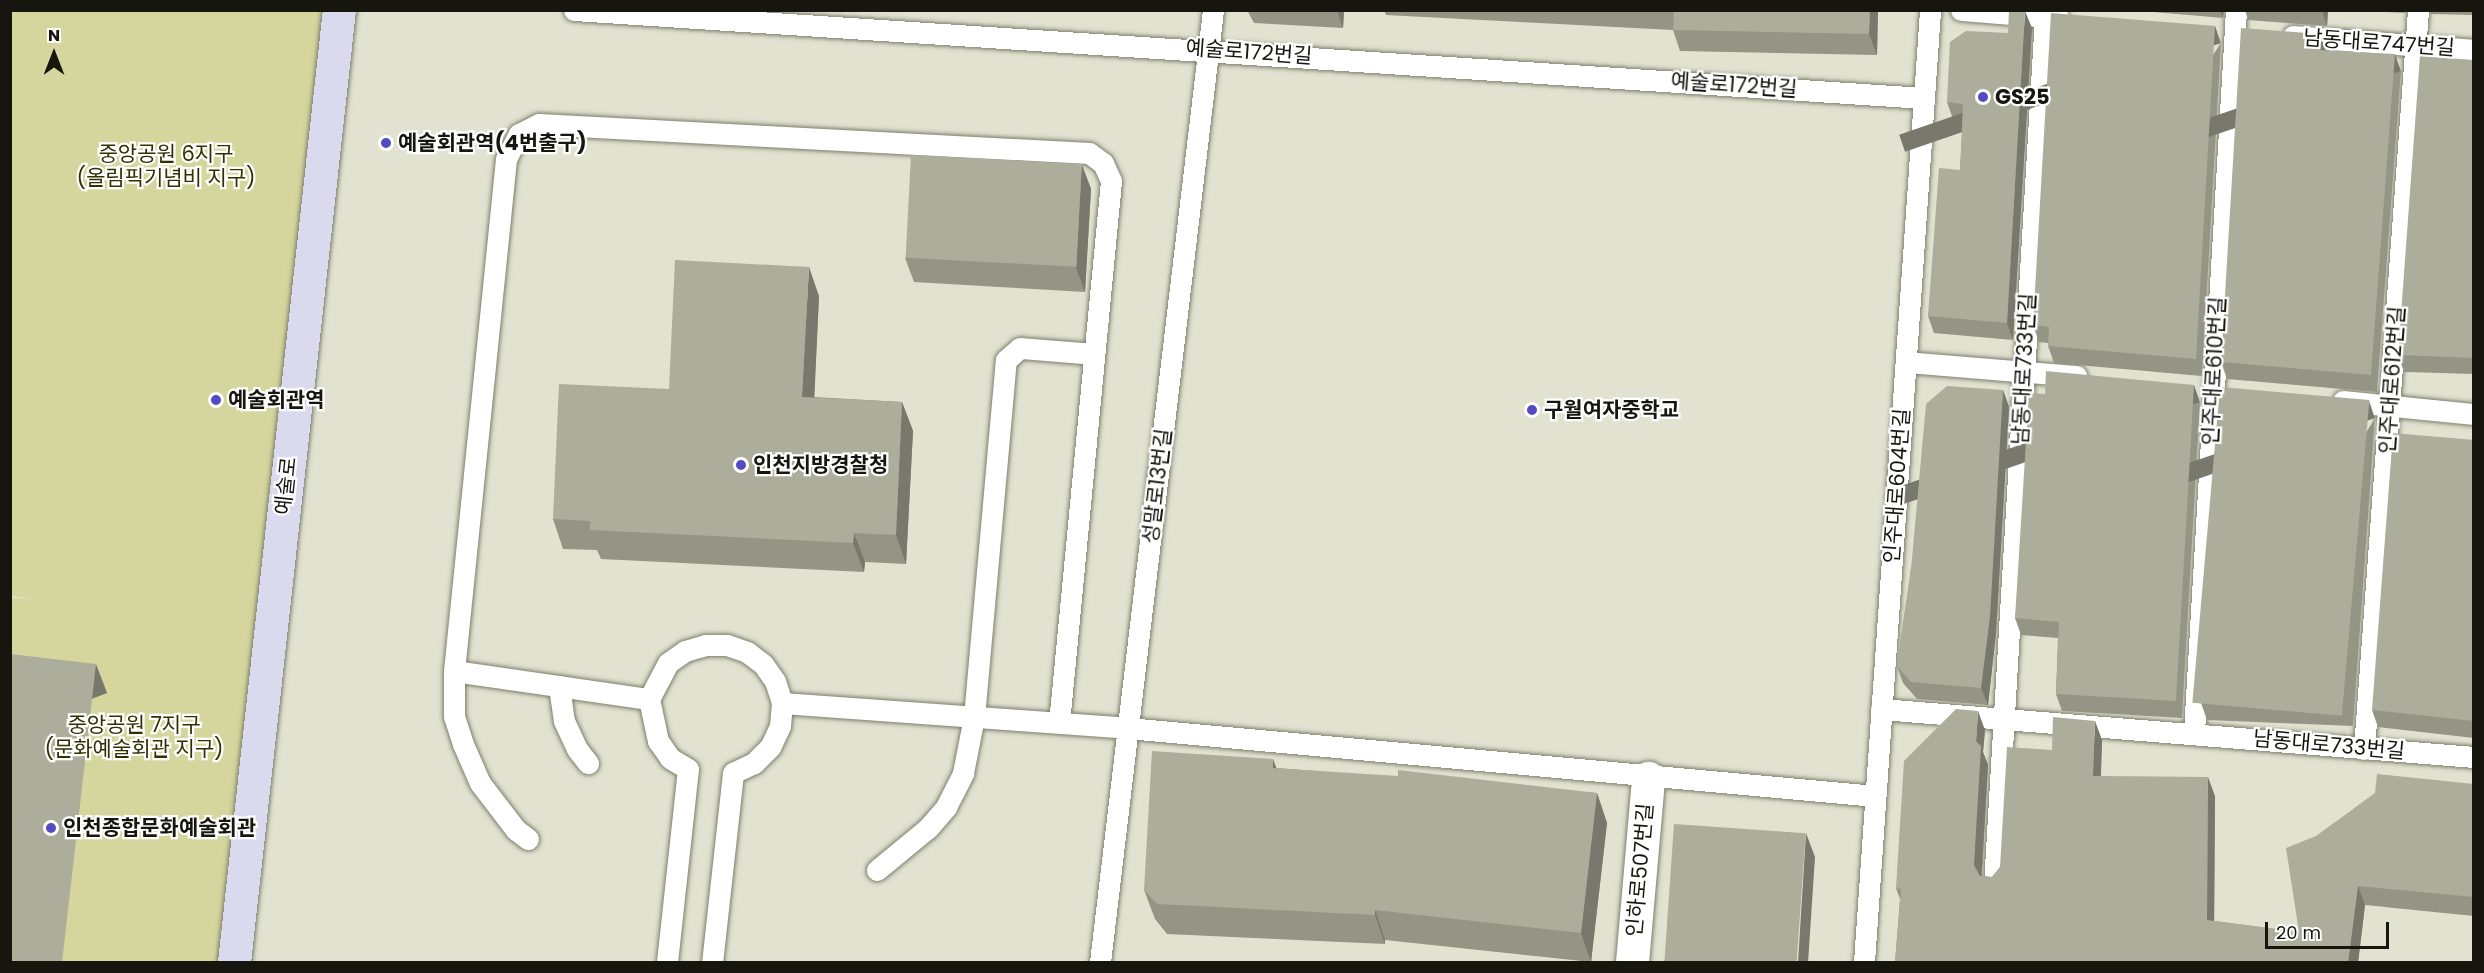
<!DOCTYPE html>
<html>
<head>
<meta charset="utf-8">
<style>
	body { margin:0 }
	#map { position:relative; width:2484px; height:973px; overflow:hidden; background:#e1e2cf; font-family:Poppins,"Noto Sans KR",sans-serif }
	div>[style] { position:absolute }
	.green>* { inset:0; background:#d5d69d }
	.roads { filter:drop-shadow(0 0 2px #7e7e6d) drop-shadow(0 0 2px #7e7e6d) }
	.lane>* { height:21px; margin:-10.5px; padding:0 10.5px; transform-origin:10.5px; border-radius:10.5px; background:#fff }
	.street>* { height:33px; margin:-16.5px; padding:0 16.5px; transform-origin:16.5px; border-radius:16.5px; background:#fff }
	.secondary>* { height:33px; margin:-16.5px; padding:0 16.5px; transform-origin:16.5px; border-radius:16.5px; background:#dadaef }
	.wall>* { inset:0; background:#949585 }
	.shaded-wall>* { inset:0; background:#78796c; transform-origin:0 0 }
	.building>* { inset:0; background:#acad9b; transform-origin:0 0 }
	.dots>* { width:16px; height:16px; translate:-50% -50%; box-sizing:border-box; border:3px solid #fff; border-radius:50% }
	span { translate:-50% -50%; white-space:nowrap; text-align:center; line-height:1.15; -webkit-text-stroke:4.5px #fff; paint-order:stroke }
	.street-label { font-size:21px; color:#16160f }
	.poi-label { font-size:21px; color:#16160f; font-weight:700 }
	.left { translate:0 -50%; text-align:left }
	.park-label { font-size:21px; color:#313001 }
	.frame { position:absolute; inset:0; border:12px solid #16160f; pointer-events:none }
	.north { position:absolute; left:24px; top:24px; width:60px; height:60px; -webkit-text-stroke:4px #fff; paint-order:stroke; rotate:0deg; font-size:16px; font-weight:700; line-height:24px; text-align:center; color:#16160f }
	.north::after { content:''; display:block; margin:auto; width:21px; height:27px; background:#16160f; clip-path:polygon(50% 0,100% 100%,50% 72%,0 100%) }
	.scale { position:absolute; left:2265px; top:922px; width:124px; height:27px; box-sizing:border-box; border:3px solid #16160f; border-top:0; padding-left:8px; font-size:18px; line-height:21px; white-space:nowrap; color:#16160f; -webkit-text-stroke:4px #fff; paint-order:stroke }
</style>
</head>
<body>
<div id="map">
	<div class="green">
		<div style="clip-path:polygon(11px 11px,339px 11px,233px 962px,11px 962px,11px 598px,33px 599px,11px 596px)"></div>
	</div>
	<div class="roads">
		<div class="lane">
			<div style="left:574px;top:10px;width:1353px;rotate:3.73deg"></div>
			<div style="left:1961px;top:10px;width:98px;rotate:4.7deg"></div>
			<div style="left:2293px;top:36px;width:182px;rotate:4.4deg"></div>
			<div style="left:1906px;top:362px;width:171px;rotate:4.7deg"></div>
			<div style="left:2343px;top:401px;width:132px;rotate:5.7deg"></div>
			<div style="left:454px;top:671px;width:197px;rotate:8.2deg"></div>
			<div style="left:559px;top:686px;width:35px;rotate:82deg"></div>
			<div style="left:564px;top:721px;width:31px;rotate:65deg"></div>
			<div style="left:577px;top:749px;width:18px;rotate:52deg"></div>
			<div style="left:782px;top:703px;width:346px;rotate:4.1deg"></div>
			<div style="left:1127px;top:728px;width:751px;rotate:5.19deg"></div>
			<div style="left:1881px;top:709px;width:595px;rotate:4.63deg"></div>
			<div style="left:2194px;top:732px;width:723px;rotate:-86.67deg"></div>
			<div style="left:2364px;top:749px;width:741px;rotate:-85.82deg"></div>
			<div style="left:528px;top:839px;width:15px;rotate:-143deg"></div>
			<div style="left:516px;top:830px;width:59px;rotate:-127.5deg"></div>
			<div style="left:480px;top:783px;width:43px;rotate:-113.6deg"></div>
			<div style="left:463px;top:744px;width:29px;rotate:-108deg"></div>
			<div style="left:454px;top:716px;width:45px;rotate:-90deg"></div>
			<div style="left:454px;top:671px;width:515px;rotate:-84.2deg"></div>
			<div style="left:506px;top:159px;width:28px;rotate:-63deg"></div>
			<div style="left:519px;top:134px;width:22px;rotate:-27deg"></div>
			<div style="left:539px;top:124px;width:551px;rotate:3.02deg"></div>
			<div style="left:1089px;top:153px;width:17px;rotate:36deg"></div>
			<div style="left:1103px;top:163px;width:20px;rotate:66deg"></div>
			<div style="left:1111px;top:181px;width:544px;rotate:95.48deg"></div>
			<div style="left:877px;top:870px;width:66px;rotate:-39.5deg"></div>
			<div style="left:928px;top:828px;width:28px;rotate:-49deg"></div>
			<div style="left:946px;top:807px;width:38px;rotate:-63deg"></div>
			<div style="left:963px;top:773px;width:57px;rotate:-78.9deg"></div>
			<div style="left:974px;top:717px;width:358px;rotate:-84.9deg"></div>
			<div style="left:1006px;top:360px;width:18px;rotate:-41deg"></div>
			<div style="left:1020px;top:348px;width:74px;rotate:4.6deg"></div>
			<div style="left:1994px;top:885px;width:869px;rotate:-86.64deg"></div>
			<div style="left:667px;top:962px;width:194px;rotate:-83.8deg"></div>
			<div style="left:688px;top:769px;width:21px;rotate:-149deg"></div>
			<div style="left:670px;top:758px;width:21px;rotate:-125deg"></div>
			<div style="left:658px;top:741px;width:43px;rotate:-102.1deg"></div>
			<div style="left:649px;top:699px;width:41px;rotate:-62.2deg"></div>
			<div style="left:668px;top:663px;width:21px;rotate:-35deg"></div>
			<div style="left:685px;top:651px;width:22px;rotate:-16deg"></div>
			<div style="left:706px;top:645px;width:21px"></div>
			<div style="left:727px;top:645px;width:21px;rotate:19deg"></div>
			<div style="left:747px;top:652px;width:20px;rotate:37deg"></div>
			<div style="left:763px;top:664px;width:21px;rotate:55deg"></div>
			<div style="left:775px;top:681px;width:23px;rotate:72deg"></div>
			<div style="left:782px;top:703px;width:23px;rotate:95deg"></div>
			<div style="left:780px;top:726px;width:23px;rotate:115deg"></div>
			<div style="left:770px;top:747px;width:23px;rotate:135deg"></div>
			<div style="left:754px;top:763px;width:23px;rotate:155deg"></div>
			<div style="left:733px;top:773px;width:190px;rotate:96.3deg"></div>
			<div style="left:1100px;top:962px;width:959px;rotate:-83.23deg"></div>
			<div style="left:1864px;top:962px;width:954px;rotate:-86.03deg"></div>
		</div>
		<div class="street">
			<div style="left:1632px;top:962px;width:185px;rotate:-85deg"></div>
		</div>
		<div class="secondary">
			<div style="left:234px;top:962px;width:958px;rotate:-83.71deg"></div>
		</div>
	</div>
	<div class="wall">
		<div style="clip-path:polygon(1247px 10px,1344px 10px,1343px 28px,1254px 23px)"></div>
		<div style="clip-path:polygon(1384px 10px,1878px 10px,1877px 55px,1680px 51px,1673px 30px,1386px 15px)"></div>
		<div style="clip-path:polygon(2131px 10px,2224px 10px,2223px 18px)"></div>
		<div style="clip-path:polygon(2245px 10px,2328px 10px,2327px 26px,2248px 20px)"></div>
		<div style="clip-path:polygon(2350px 10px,2406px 10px,2405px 13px)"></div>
		<div style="clip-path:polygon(2429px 10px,2474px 10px,2474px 15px,2431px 14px)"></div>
		<div style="clip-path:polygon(2032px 28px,2013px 340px,1934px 333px,1928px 316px,1960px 170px,1963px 120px,1953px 119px,1947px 102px,2008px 33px)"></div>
		<div style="clip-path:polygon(2221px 43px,2202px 376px,2054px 363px,2048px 346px,2048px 343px,2039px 342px,2033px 325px)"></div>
		<div style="clip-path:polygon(2325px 50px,2401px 71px,2377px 392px,2227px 379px,2221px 362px)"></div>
		<div style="clip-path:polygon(2474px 60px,2474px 374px,2404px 372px,2398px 355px)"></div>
		<div style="clip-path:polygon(1082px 165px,1091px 189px,1085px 292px,914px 282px,905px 258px)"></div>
		<div style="clip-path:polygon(819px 296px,814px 397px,902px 402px,913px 431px,906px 564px,865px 562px,864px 572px,601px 559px,597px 550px,563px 549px,553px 519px,669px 389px)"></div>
		<div style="clip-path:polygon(2003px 390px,2009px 407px,1996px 633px,1988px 705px,1917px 699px,1903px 683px,1897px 666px,1911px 569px)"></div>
		<div style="clip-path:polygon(2045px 394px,2200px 402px,2182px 718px,2062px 711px,2056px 694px,2058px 638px,2021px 635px,2015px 618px)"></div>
		<div style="clip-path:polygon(2375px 418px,2353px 726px,2207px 720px,2201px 703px)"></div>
		<div style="clip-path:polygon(2474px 440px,2474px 738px,2378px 727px,2372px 710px)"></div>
		<div style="clip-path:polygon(1985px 730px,1983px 752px,1988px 765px,1982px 876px,1992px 877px,2000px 867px,2052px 750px,2102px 740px,2101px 776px,2215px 796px,2214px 921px,2299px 932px,2474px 784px,2474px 916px,2365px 905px,2358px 963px,1895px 963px,1900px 899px,1896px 888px)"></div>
		<div style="clip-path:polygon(1277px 768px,1597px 793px,1607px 823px,1591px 962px,1385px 940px,1385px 944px,1167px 934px,1155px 919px,1144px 890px)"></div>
	</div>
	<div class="shaded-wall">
		<div style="clip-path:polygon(1337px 10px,1344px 10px,1343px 28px)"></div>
		<div style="clip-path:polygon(1870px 10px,1878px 10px,1877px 55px,1869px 34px)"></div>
		<div style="clip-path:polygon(2220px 10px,2224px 10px,2223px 18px)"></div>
		<div style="clip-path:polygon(2322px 10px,2328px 10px,2327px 26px)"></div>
		<div style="clip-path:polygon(2025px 11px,2032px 28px,2013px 340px,2007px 323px)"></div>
		<div style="left:2215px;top:26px;width:18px;height:334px;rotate:71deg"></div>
		<div style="clip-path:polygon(2320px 34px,2326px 51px,2319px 50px)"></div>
		<div style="left:2395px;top:54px;width:18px;height:322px;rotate:71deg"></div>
		<div style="clip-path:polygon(1082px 165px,1091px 189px,1085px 292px,1076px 268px)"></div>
		<div style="clip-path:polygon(809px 267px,819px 296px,813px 426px,802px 397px)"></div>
		<div style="left:2194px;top:385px;width:18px;height:317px;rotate:71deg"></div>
		<div style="clip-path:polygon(2003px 390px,2009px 407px,1996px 633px,1988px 705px,1981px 688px)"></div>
		<div style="left:2369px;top:401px;width:18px;height:309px;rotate:71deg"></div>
		<div style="clip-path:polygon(902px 402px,913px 431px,906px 564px,896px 535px)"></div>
		<div style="clip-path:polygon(854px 533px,865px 562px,864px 572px,853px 543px)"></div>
		<div style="left:96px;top:664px;width:31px;height:301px;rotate:69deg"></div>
		<div style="clip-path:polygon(1978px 711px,1985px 730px,1983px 752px,1988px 765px,1981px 884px,1974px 865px,1976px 741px)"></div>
		<div style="clip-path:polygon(2095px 721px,2102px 740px,2100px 795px,2093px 776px)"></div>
		<div style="clip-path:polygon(1273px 759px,1284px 788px,1273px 768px)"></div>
		<div style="clip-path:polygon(2208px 777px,2215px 796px,2214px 940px,2207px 920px)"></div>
		<div style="clip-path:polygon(1597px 793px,1607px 823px,1591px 962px,1581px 933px)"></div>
		<div style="clip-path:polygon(1806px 833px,1815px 857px,1808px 963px,1798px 963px)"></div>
		<div style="clip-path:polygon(2358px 886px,2365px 905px,2358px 963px,2348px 963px)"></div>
		<div style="clip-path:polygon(1375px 910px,1385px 940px,1385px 944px,1375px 915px)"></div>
	</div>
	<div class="building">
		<div style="clip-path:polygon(1674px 10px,1870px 10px,1869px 34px,1673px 30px)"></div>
		<div style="clip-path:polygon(2009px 10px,2025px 11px,2007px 323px,1928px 316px,1939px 168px,1960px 170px,1963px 104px,1947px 102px,1950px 42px,1966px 31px,2008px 33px)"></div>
		<div style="clip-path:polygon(2051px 13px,2215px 26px,2196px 359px,2048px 346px,2049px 327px,2033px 325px)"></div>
		<div style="clip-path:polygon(2241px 28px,2320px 34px,2319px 50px,2395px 54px,2371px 375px,2221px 362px)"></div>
		<div style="clip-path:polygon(2420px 56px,2474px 60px,2474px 358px,2398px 355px)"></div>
		<div style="left:911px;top:155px;width:171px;height:103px;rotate:3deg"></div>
		<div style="clip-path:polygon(675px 260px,809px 267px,802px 397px,902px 402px,896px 535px,854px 533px,853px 543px,590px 530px,590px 521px,553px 519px,559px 384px,669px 389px)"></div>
		<div style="clip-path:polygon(2046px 371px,2194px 385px,2176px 701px,2056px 694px,2059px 622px,2015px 618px,2029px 393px,2045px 394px)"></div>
		<div style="clip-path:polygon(1947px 386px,2003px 390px,1990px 617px,1981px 688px,1911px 682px,1897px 666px,1911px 569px,1926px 404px)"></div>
		<div style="left:2220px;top:387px;width:150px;height:317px;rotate:5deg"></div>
		<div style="clip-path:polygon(2393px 433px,2474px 440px,2474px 721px,2372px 710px)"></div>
		<div style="clip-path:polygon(10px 654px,96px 664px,62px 963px,10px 963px)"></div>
		<div style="clip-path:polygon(1956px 709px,1978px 711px,1976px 741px,1981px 746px,1974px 865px,1980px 876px,1992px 877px,2000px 867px,2007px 747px,2052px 750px,2053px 717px,2095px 721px,2093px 776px,2208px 777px,2207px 920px,2299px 932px,2286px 848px,2316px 836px,2375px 793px,2377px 774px,2474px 784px,2474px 897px,2358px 886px,2348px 963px,1895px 963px,1901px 889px,1896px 888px,1904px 761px)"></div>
		<div style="clip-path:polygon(1152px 751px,1273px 759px,1273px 768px,1398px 776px,1398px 770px,1597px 793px,1581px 933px,1375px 910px,1375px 915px,1157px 904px,1144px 890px)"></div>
		<div style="left:1674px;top:824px;width:132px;height:139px;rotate:4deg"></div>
	</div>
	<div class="dots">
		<div style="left:1983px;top:97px;background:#544bc3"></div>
		<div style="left:386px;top:143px;background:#544bc3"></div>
		<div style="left:216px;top:400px;background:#544bc3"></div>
		<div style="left:1532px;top:410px;background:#544bc3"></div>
		<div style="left:741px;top:465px;background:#544bc3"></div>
		<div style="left:51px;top:828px;background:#544bc3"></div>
	</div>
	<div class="street-label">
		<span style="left:2379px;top:43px;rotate:4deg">남동대로747번길</span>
		<span style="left:1249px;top:52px;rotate:4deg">예술로172번길</span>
		<span style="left:1734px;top:85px;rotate:4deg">예술로172번길</span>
		<span style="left:2024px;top:369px;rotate:-87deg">남동대로733번길</span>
		<span style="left:2214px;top:371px;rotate:-87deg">인주대로610번길</span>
		<span style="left:2392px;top:380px;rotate:-86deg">인주대로612번길</span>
		<span style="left:286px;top:486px;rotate:-84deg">예술로</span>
		<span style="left:1157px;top:486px;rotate:-83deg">성말로13번길</span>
		<span style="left:1897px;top:486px;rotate:-86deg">인주대로604번길</span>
		<span style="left:2329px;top:745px;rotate:5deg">남동대로733번길</span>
		<span style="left:1640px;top:870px;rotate:-85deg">인하로507번길</span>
	</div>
	<div class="poi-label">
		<span class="left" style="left:1995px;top:97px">GS25</span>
		<span class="left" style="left:398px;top:143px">예술회관역(4번출구)</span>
		<span class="left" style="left:228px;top:400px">예술회관역</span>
		<span class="left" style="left:1544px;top:410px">구월여자중학교</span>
		<span class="left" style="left:753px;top:465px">인천지방경찰청</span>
		<span class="left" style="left:63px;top:828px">인천종합문화예술회관</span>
	</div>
	<div class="park-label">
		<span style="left:166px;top:166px">중앙공원 6지구<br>(올림픽기념비 지구)</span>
		<span style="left:134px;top:737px">중앙공원 7지구<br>(문화예술회관 지구)</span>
	</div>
	<div class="frame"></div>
	<div class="north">N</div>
	<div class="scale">20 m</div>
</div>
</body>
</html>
